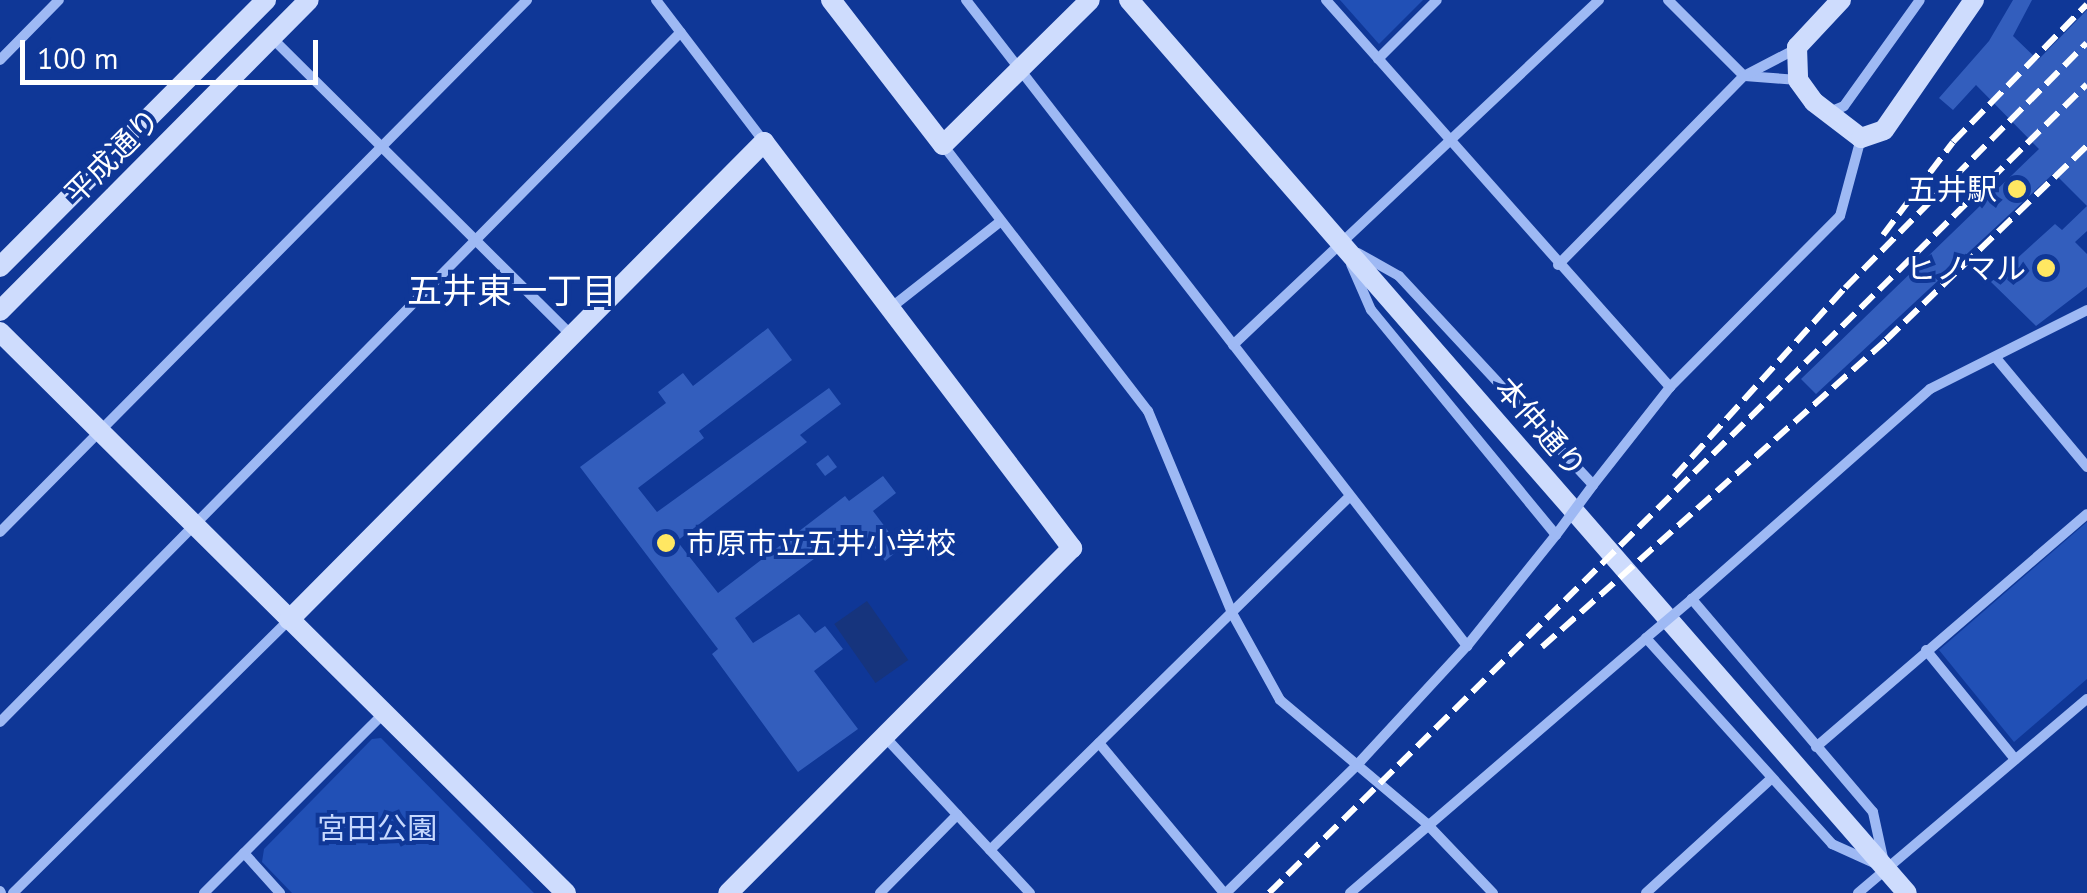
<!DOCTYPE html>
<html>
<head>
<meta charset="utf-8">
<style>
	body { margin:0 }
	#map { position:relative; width:2087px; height:893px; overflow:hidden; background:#0f3797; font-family:"PT Sans","Noto Sans JP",sans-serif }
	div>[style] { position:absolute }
	.green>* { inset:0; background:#2150b6 }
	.water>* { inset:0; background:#16347d; transform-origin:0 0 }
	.building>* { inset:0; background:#335ebd; transform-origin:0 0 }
	.street>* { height:10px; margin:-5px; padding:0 5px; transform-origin:5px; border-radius:5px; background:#9eb9f4 }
	.secondary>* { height:20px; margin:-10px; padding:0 10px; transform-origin:10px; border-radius:10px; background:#cedcfd }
	.rail>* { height:6px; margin-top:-3px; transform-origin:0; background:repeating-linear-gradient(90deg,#fff 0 18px,transparent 0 26px) }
	.street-bridge>* { height:10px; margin:-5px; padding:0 5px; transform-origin:5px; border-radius:5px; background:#9eb9f4 }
	.dots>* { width:28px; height:28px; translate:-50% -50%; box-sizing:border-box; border:5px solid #0f3797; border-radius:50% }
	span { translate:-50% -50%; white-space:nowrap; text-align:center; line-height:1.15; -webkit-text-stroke:8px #0f3797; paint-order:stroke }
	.street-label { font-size:30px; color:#fff }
	.poi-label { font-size:30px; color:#fff }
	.right { translate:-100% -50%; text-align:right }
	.left { translate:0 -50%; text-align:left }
	.park-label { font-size:30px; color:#c6d8fe }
	.quarter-label { font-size:35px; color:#fff }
	.scale { position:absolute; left:20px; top:40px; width:298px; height:45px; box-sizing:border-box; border:5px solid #fff; border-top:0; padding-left:12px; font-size:30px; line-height:35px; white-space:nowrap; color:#fff; -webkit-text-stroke:8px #0f3797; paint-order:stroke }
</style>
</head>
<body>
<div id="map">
	<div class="green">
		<div style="clip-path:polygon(1340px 0,1423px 0,1379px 44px)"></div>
		<div style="clip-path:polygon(2087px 522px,2087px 679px,2014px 742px,1939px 650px)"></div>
		<div style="clip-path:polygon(381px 738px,534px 893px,292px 893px,262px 862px,264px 849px,372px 739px)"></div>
	</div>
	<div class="water">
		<div style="left:867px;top:601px;width:72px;height:40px;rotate:55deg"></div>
	</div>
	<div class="building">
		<div style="clip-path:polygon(2013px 0,2032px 0,2013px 36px,2038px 60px,2087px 10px,2087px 206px,2054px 173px,1816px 394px,1801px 379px,2039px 149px,1976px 85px,1953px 110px,1939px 98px,1989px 41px)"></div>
		<div style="clip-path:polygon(2087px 206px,2087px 231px,2075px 242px,2087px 254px,2087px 287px,2036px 326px,1991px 282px,2055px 224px,2062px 230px)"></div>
		<div style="clip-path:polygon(768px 328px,792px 360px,699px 431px,704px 438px,638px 488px,657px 512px,829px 388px,841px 404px,800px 435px,807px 442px,677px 541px,718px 593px,845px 496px,849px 501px,883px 476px,896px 493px,873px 511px,901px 548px,885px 561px,858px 526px,735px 618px,753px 643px,799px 614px,815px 633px,825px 626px,843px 649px,814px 671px,858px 729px,798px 772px,712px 654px,718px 649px,580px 467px,666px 403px,658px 392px,683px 373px,693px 386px)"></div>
		<div style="left:828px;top:455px;width:15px;height:15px;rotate:53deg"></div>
	</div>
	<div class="street">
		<div style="left:656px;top:0;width:178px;rotate:52.7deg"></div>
		<div style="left:966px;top:0;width:818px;rotate:52.2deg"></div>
		<div style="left:1326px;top:0;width:518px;rotate:48.37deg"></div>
		<div style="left:1668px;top:0;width:107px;rotate:45deg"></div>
		<div style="left:272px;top:38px;width:421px;rotate:44.8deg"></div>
		<div style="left:1378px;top:59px;width:83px;rotate:-45deg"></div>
		<div style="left:0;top:60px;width:84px;rotate:-45.5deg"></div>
		<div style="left:1745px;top:76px;width:53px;rotate:4.3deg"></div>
		<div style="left:1827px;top:113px;width:18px;rotate:-22deg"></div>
		<div style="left:1844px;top:106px;width:130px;rotate:-54.4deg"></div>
		<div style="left:943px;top:145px;width:336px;rotate:52.4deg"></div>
		<div style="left:1148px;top:411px;width:219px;rotate:67.4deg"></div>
		<div style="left:1232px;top:613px;width:99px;rotate:61.1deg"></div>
		<div style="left:1280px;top:700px;width:191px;rotate:40.1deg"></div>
		<div style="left:1426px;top:823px;width:97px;rotate:46.3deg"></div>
		<div style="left:1358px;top:253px;width:47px;rotate:29.3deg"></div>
		<div style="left:1399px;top:276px;width:285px;rotate:47.1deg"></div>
		<div style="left:1593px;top:485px;width:125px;rotate:-51.8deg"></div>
		<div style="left:1670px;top:387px;width:241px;rotate:-45.2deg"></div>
		<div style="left:1840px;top:216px;width:81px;rotate:-74.9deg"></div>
		<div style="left:1558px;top:265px;width:265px;rotate:-45.5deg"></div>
		<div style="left:1744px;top:76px;width:56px;rotate:-27.5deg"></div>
		<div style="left:893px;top:306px;width:137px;rotate:-38.2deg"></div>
		<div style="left:1233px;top:345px;width:503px;rotate:-43.31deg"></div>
		<div style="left:1996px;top:358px;width:142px;rotate:50.1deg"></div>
		<div style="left:0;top:532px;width:749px;rotate:-45.27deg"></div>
		<div style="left:1926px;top:650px;width:141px;rotate:50.8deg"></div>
		<div style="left:0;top:722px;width:969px;rotate:-45.38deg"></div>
		<div style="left:885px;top:737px;width:213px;rotate:47.1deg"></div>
		<div style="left:1099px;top:743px;width:195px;rotate:50.2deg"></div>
		<div style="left:1816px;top:747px;width:357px;rotate:-40.7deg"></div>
		<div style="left:990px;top:850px;width:503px;rotate:-44.52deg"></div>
		<div style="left:244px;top:853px;width:54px;rotate:48deg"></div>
		<div style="left:1883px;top:858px;width:47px;rotate:-102.3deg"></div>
		<div style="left:1873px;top:812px;width:280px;rotate:-130.4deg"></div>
		<div style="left:1692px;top:599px;width:317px;rotate:-41.4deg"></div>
		<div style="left:1930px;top:389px;width:176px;rotate:-26.7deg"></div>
		<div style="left:0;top:891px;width:2px;rotate:63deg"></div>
		<div style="left:13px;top:893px;width:388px;rotate:-44.7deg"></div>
		<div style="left:204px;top:893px;width:255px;rotate:-45deg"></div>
		<div style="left:880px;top:893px;width:110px;rotate:-45.4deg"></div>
		<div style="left:1226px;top:893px;width:183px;rotate:-44.3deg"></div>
		<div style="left:1357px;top:765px;width:162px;rotate:-47.3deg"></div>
		<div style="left:1467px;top:646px;width:142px;rotate:-51.3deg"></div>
		<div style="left:1556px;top:535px;width:291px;rotate:-129.4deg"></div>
		<div style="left:1371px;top:310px;width:50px;rotate:-113.5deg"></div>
		<div style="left:1350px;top:893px;width:391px;rotate:-40.7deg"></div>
		<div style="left:1646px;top:638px;width:278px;rotate:47.9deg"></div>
		<div style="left:1832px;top:844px;width:46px;rotate:24.3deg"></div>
		<div style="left:1646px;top:893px;width:169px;rotate:-42.4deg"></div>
		<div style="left:1858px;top:893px;width:300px;rotate:-40.3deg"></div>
	</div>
	<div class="secondary">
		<div style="left:831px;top:0;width:183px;rotate:52.3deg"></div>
		<div style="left:943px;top:145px;width:206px;rotate:-44.6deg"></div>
		<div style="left:1129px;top:0;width:1184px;rotate:48.94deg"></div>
		<div style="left:1841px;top:0;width:64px;rotate:133.1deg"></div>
		<div style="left:1797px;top:47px;width:33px;rotate:88deg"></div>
		<div style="left:1798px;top:80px;width:27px;rotate:54deg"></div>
		<div style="left:1814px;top:102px;width:59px;rotate:37.5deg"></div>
		<div style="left:1861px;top:138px;width:24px;rotate:-19deg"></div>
		<div style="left:1884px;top:130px;width:158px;rotate:-55.3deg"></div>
		<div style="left:0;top:267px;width:377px;rotate:-45.1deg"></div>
		<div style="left:0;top:311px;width:438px;rotate:-45.2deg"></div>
		<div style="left:0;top:332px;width:797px;rotate:44.75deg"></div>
		<div style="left:289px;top:620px;width:674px;rotate:-45.18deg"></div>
		<div style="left:764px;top:142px;width:510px;rotate:52.82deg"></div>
		<div style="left:1072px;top:548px;width:487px;rotate:134.9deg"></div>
	</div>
	<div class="rail">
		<div style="left:1883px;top:235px;width:116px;rotate:-53deg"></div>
		<div style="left:1953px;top:142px;width:192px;rotate:-45.8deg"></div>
		<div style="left:1674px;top:477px;width:255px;rotate:-47.9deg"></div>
		<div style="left:1845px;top:288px;width:344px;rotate:-45.4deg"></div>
		<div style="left:1542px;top:647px;width:461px;rotate:-41.7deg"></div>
		<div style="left:1886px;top:340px;width:279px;rotate:-44deg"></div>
		<div style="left:1269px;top:893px;width:1150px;rotate:-44.68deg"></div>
	</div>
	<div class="street-bridge">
		<div style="left:1556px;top:535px;width:62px;rotate:-53.5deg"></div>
		<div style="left:1646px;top:638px;width:60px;rotate:-40.3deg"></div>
	</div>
	<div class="dots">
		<div style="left:2017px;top:189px;background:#ffe762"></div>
		<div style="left:2046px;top:268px;background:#ffe762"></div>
		<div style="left:666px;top:543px;background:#ffe762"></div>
	</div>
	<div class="street-label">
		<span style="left:112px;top:156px;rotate:-45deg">平成通り</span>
		<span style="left:1541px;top:427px;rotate:49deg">本仲通り</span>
	</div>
	<div class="poi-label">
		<span class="right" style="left:1997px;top:189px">五井駅</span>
		<span class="right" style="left:2026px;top:268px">ヒノマル</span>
		<span class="left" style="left:686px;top:543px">市原市立五井小学校</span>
	</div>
	<div class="park-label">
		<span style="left:377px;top:828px">宮田公園</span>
	</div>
	<div class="quarter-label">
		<span style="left:512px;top:290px">五井東一丁目</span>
	</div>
	<div class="scale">100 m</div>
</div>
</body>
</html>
